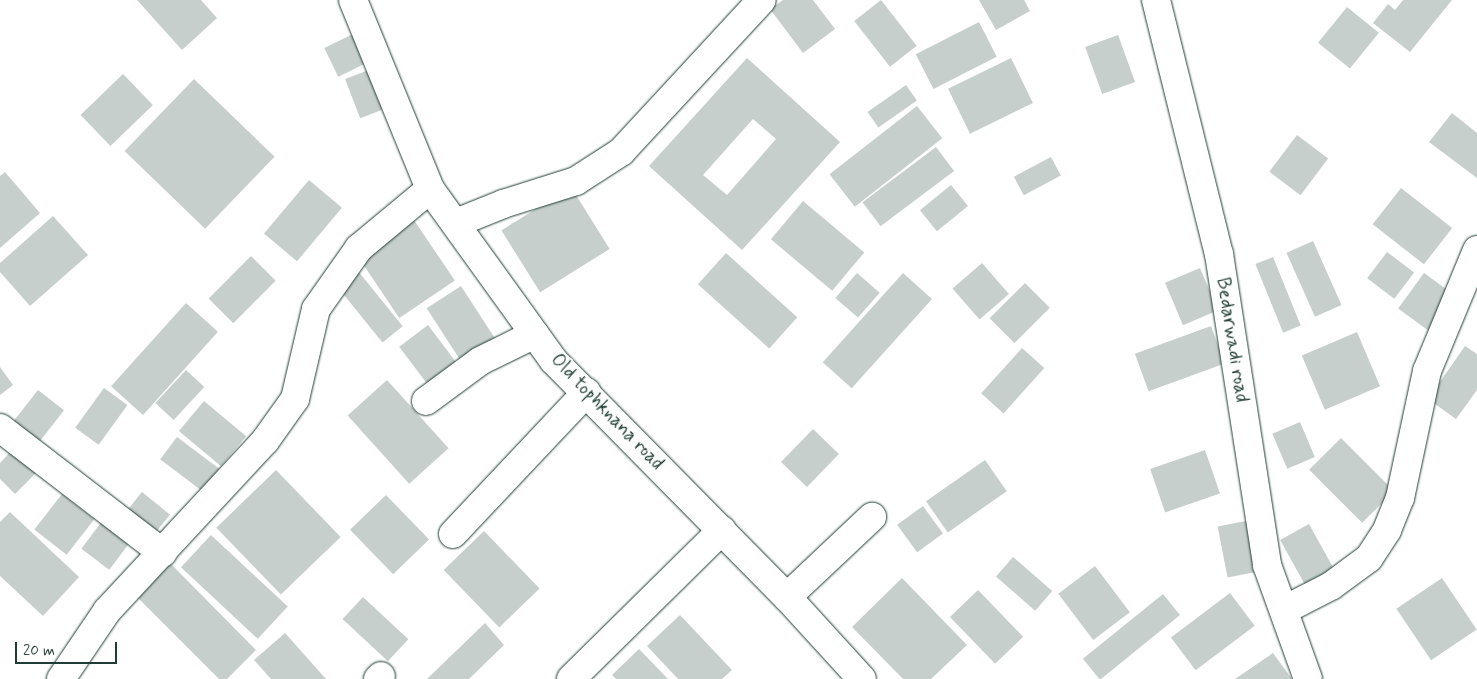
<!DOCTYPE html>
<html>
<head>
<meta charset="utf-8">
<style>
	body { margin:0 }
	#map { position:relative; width:1477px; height:679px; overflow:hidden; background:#fff; font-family:Mynerve,sans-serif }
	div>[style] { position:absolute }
	.building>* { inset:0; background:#c7cfcc; transform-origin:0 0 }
	.roads { filter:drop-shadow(0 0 1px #1f3d34) drop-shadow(0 0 1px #1f3d34) }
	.minor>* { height:28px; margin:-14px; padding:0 14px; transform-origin:14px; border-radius:14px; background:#fff }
	.tertiary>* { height:28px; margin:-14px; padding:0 14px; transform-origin:14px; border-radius:14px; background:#fff }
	span { translate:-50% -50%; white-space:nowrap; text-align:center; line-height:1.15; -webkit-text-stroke:4px #fff; paint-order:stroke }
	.street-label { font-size:19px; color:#1f3d34 }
	.scale { position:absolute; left:15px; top:642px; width:102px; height:22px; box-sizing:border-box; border:2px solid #1f3d34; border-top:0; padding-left:6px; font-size:15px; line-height:18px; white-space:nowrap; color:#1f3d34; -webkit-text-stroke:4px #fff; paint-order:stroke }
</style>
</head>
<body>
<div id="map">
	<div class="building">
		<div style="clip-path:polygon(137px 0,201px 0,217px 18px,182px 50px)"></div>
		<div style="clip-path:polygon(783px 0,813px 0,835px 29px,803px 53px,770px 9px)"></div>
		<div style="left:881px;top:0;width:58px;height:34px;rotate:52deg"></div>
		<div style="clip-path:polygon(979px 0,1024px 0,1030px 11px,996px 30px)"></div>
		<div style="clip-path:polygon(1403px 0,1452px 0,1410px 52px,1373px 23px,1388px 4px,1395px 10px)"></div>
		<div style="left:1347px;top:7px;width:41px;height:46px;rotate:39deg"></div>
		<div style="left:979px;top:22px;width:39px;height:71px;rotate:63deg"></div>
		<div style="left:353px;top:34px;width:32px;height:32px;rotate:64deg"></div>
		<div style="left:1118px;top:35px;width:50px;height:35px;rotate:70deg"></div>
		<div style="clip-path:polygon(evenodd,747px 58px,840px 142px,742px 250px,649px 166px,747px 58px,753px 119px,776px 139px,727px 195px,703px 175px,753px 119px)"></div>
		<div style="left:1011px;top:58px;width:50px;height:70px;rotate:64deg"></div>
		<div style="left:374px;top:68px;width:42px;height:31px;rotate:69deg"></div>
		<div style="left:123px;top:74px;width:43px;height:59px;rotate:46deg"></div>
		<div style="left:194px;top:79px;width:112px;height:100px;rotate:44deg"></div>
		<div style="left:906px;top:85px;width:19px;height:47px;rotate:55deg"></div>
		<div style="left:917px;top:106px;width:41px;height:111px;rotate:52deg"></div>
		<div style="clip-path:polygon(1452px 113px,1477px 133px,1477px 178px,1429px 142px)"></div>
		<div style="left:1297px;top:135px;width:39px;height:46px;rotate:37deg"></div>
		<div style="left:936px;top:147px;width:30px;height:92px;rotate:53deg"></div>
		<div style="left:1051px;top:157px;width:21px;height:42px;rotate:62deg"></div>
		<div style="clip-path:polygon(5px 172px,40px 213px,0 248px,0 176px)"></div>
		<div style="left:309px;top:180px;width:43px;height:70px;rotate:40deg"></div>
		<div style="left:951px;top:185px;width:27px;height:40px;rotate:51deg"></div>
		<div style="left:571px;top:187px;width:73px;height:82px;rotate:58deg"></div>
		<div style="left:1401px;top:188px;width:65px;height:46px;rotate:38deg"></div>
		<div style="left:803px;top:201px;width:80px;height:50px;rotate:40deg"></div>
		<div style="clip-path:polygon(53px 216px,88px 255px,30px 306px,0 272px,0 263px)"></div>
		<div style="left:414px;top:220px;width:73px;height:67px;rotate:56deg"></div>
		<div style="left:1313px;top:241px;width:70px;height:29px;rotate:66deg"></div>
		<div style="left:1387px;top:252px;width:34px;height:33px;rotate:37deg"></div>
		<div style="left:726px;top:253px;width:96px;height:42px;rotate:42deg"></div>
		<div style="left:251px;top:256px;width:35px;height:60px;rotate:45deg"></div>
		<div style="left:1273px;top:257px;width:74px;height:19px;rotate:68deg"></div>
		<div style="left:982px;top:263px;width:41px;height:39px;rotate:49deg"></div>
		<div style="left:1200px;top:268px;width:46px;height:38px;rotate:67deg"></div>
		<div style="left:358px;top:271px;width:71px;height:26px;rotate:51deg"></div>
		<div style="left:857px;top:273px;width:30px;height:33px;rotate:41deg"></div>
		<div style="left:903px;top:273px;width:39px;height:120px;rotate:42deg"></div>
		<div style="left:1424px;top:273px;width:39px;height:44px;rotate:36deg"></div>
		<div style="left:1025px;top:283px;width:35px;height:50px;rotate:45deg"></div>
		<div style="left:461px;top:286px;width:64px;height:41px;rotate:57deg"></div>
		<div style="left:186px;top:303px;width:43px;height:112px;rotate:42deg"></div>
		<div style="left:428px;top:325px;width:51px;height:36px;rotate:53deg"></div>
		<div style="left:1211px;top:326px;width:40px;height:81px;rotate:70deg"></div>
		<div style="left:1357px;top:332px;width:59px;height:60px;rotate:67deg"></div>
		<div style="clip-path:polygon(1465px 346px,1477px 354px,1477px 390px,1456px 419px,1428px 399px)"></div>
		<div style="left:1022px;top:348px;width:30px;height:61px;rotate:42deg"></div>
		<div style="clip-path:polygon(0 367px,13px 385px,0 395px)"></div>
		<div style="left:186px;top:370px;width:25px;height:45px;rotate:43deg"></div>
		<div style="left:387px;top:380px;width:92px;height:53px;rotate:48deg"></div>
		<div style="left:104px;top:388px;width:29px;height:49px;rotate:36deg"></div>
		<div style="left:38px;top:390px;width:33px;height:47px;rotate:38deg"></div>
		<div style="left:204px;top:401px;width:55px;height:39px;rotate:40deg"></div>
		<div style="left:1300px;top:422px;width:38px;height:30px;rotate:67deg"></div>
		<div style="left:813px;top:429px;width:36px;height:46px;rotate:44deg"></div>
		<div style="left:177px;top:437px;width:55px;height:28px;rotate:37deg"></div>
		<div style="left:1341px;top:438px;width:75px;height:45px;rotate:45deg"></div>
		<div style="clip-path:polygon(13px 449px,37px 472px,15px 494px,0 479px,0 463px)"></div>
		<div style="left:1205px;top:450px;width:46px;height:58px;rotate:71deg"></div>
		<div style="left:985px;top:460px;width:38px;height:72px;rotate:55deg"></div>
		<div style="left:276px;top:470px;width:93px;height:83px;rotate:46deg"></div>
		<div style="left:142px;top:492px;width:36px;height:31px;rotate:39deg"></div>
		<div style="left:62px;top:494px;width:41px;height:45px;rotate:38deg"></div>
		<div style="left:386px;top:495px;width:62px;height:50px;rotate:46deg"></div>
		<div style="left:923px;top:506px;width:34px;height:32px;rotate:54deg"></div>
		<div style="clip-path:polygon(10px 512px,79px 577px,43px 616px,0 576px,0 522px)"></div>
		<div style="left:109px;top:512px;width:35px;height:46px;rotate:37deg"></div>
		<div style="left:1251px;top:520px;width:52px;height:34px;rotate:79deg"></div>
		<div style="left:1309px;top:524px;width:60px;height:33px;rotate:61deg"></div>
		<div style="left:484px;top:531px;width:80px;height:56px;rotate:46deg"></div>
		<div style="left:211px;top:535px;width:105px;height:44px;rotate:43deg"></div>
		<div style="left:1013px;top:557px;width:52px;height:26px;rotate:41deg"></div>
		<div style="clip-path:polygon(168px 561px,256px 650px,227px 679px,219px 679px,134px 594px)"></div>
		<div style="left:1095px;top:566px;width:58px;height:46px;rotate:53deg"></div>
		<div style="clip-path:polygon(902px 578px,967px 645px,931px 679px,903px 679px,852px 627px)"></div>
		<div style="left:1442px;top:578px;width:62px;height:55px;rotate:56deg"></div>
		<div style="left:978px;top:590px;width:65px;height:39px;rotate:46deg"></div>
		<div style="left:1230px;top:593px;width:41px;height:74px;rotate:53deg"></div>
		<div style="left:1163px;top:594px;width:27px;height:103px;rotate:51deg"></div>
		<div style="left:363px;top:597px;width:62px;height:30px;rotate:43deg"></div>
		<div style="clip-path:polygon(680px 615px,732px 670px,722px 679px,678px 679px,647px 646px)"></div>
		<div style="clip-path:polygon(485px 623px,504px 645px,469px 679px,427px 679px)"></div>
		<div style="clip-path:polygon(285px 633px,326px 679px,271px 679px,254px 660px)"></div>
		<div style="clip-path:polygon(639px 649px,668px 679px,616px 679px,612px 675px)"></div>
		<div style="clip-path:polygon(1273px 653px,1292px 679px,1235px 679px)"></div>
	</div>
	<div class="roads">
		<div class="minor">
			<div style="left:353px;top:0;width:204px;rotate:67.8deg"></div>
			<div style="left:430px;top:189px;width:212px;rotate:54.2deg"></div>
			<div style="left:554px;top:361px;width:332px;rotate:45.4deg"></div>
			<div style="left:787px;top:597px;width:111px;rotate:47.6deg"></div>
			<div style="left:456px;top:223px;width:51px;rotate:-22deg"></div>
			<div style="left:503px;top:204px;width:77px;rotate:-17.5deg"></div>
			<div style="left:576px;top:181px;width:54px;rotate:-32.8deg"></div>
			<div style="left:621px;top:152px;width:207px;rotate:-47.2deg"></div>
			<div style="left:426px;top:401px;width:67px;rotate:-36.5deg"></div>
			<div style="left:480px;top:361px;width:61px;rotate:-26.1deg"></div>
			<div style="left:0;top:428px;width:205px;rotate:37.5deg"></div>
			<div style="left:453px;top:534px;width:195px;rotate:-46.7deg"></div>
			<div style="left:787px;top:597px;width:117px;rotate:-43.3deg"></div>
			<div style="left:1284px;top:610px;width:53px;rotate:-27.1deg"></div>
			<div style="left:1331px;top:586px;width:47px;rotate:-36.4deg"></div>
			<div style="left:1369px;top:558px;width:33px;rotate:-57deg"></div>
			<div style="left:1387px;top:530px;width:35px;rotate:-68deg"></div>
			<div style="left:1400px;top:498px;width:130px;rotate:-78deg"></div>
			<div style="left:1427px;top:371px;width:131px;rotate:-67.5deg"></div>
			<div style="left:61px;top:679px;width:82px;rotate:-55.9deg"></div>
			<div style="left:107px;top:611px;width:232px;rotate:-47.1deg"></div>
			<div style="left:265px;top:441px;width:52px;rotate:-54.5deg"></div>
			<div style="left:295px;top:399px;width:92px;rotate:-76.9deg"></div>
			<div style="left:316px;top:309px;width:75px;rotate:-54.8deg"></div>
			<div style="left:359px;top:248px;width:92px;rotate:-39.7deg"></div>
			<div style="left:378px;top:679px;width:4px;rotate:-45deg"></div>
			<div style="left:571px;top:679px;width:212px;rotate:-44.6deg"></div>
		</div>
		<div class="tertiary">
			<div style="left:1156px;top:0;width:262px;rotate:76.1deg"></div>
			<div style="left:1219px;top:254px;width:315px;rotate:81.2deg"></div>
			<div style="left:1267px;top:565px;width:121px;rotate:70.2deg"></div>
		</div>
	</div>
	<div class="street-label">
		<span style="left:1232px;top:340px;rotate:81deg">Bedarwadi road</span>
		<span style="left:607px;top:412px;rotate:46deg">Old tophknana road</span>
	</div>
	<div class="scale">20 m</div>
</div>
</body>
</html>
